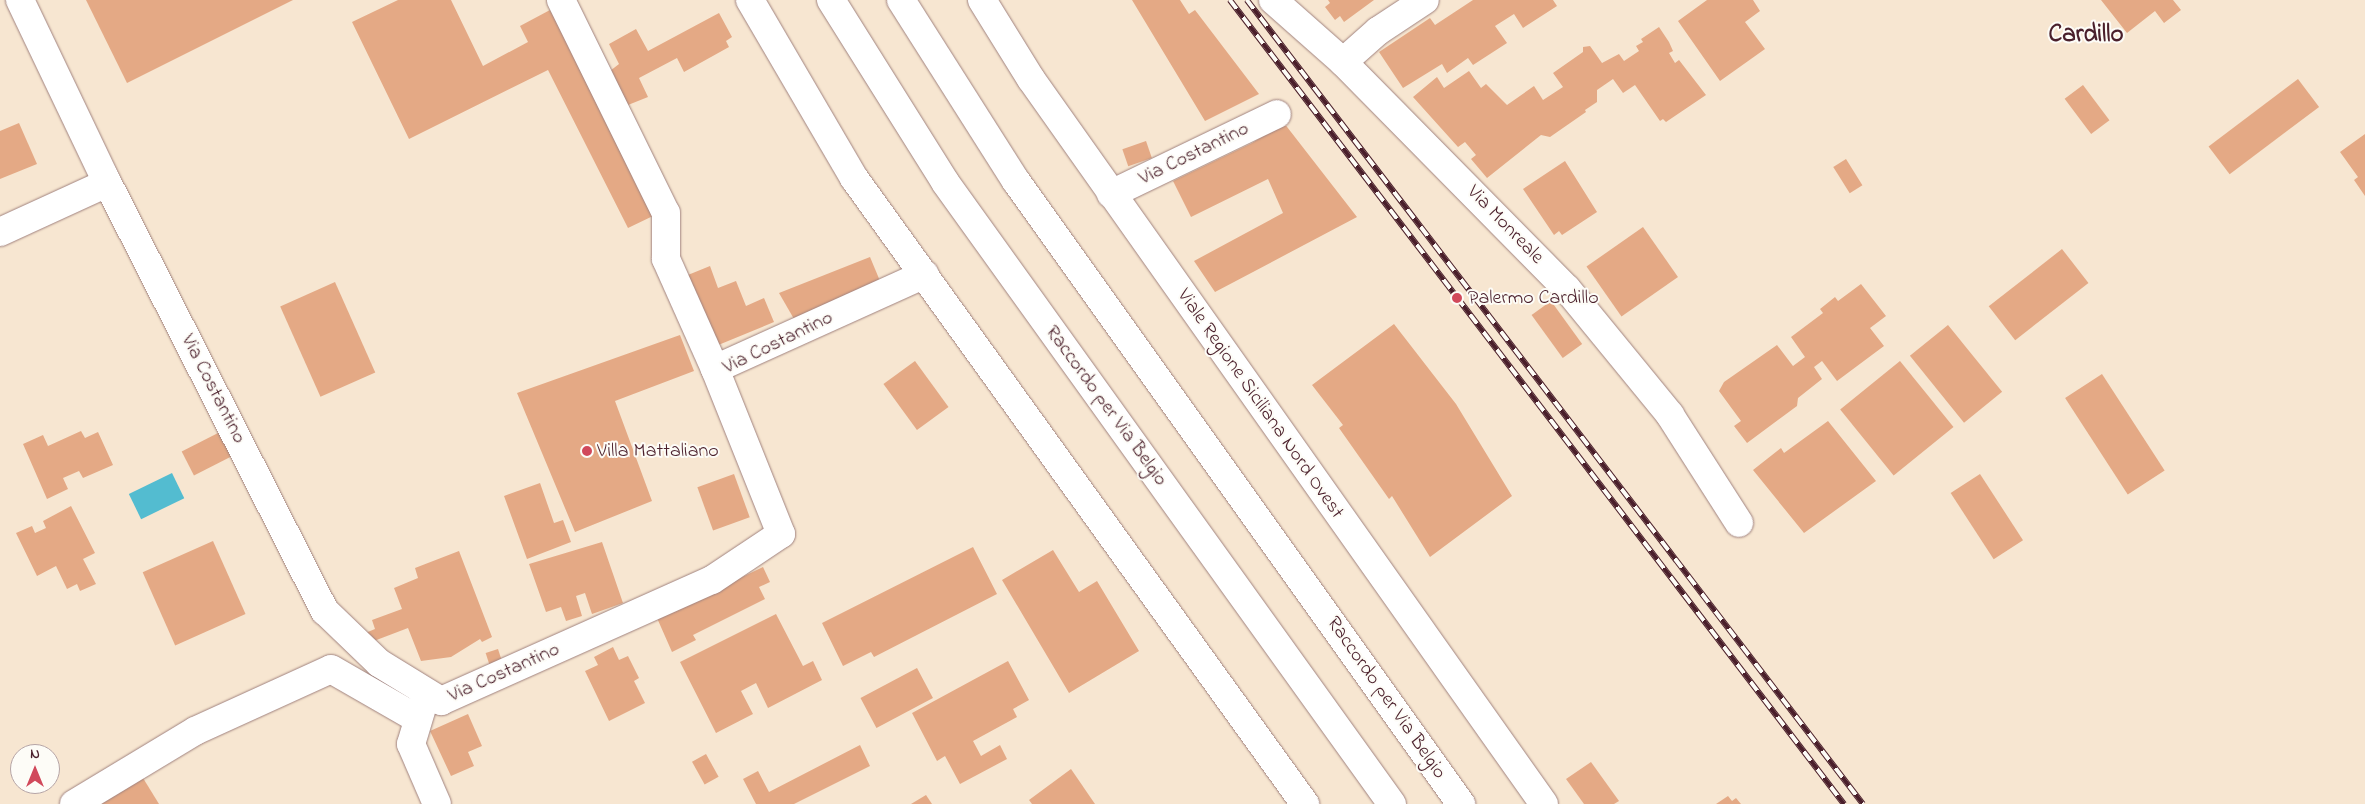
<!DOCTYPE html>
<html>
<head>
<meta charset="utf-8">
<style>
	body { margin:0 }
	#map { position:relative; width:2365px; height:804px; overflow:hidden; background:#f7e6d1; font-family:"Indie Flower",sans-serif }
	div>[style] { position:absolute }
	.water>* { inset:0; background:#53bcd0; transform-origin:0 0 }
	.building>* { inset:0; background:#e4a985; transform-origin:0 0 }
	.roads { filter:drop-shadow(0 0 1px #a0827e) drop-shadow(0 0 1px #a0827e) }
	.street>* { height:28px; margin:-14px; padding:0 14px; transform-origin:14px; border-radius:14px; background:#fff }
	.secondary>* { height:28px; margin:-14px; padding:0 14px; transform-origin:14px; border-radius:14px; background:#fff }
	.highway>* { height:28px; margin:-14px; padding:0 14px; transform-origin:14px; border-radius:14px; background:#fff }
	.rail>* { height:5.5px; margin-top:-2.75px; transform-origin:0; background:repeating-linear-gradient(90deg,#fdfcf7 0 11px,#4a1f2b 0 22px); box-sizing:border-box; border-block:1px solid #4a1f2b }
	.dots>* { width:14px; height:14px; translate:-50% -50%; box-sizing:border-box; border:2px solid #fdfcf7; border-radius:50% }
	span { translate:-50% -50%; white-space:nowrap; text-align:center; line-height:1.15; -webkit-text-stroke:4px #fdfcf7; paint-order:stroke }
	.street-label { font-size:20px; color:#4a1f2b }
	.poi-label { font-size:20px; color:#4a1f2b }
	.left { translate:0 -50%; text-align:left }
	.district-label { font-size:25px; color:#4a1f2b; font-weight:700 }
	.north { position:absolute; left:10px; top:744px; width:50px; height:50px; box-sizing:border-box; background:#fdfcf7; border:1px solid #b5a4a5; border-radius:50%; rotate:0deg; font-size:14px; font-weight:700; line-height:20px; text-align:center; color:#4a1f2b }
	.north::after { content:''; display:block; margin:auto; width:18px; height:22px; background:#d1495b; clip-path:polygon(50% 0,100% 100%,50% 72%,0 100%) }
</style>
</head>
<body>
<div id="map">
	<div class="water">
		<div style="left:172px;top:473px;width:28px;height:48px;rotate:64deg"></div>
	</div>
	<div class="building">
		<div style="clip-path:polygon(86px 0,293px 0,127px 83px)"></div>
		<div style="clip-path:polygon(398px 0,451px 0,483px 66px,528px 42px,520px 26px,550px 10px,655px 215px,628px 228px,548px 70px,409px 139px,352px 22px)"></div>
		<div style="clip-path:polygon(1132px 0,1180px 0,1189px 14px,1195px 10px,1259px 94px,1205px 121px)"></div>
		<div style="clip-path:polygon(1328px 0,1374px 0,1344px 22px,1340px 16px,1335px 20px,1325px 7px,1330px 3px)"></div>
		<div style="clip-path:polygon(1473px 0,1553px 0,1557px 6px,1523px 28px,1514px 14px,1495px 26px,1507px 43px,1473px 65px,1468px 58px,1447px 73px,1442px 64px,1403px 88px,1379px 52px,1430px 18px,1435px 25px)"></div>
		<div style="clip-path:polygon(1707px 0,1753px 0,1760px 11px,1745px 22px,1765px 49px,1720px 81px,1678px 21px)"></div>
		<div style="clip-path:polygon(2101px 0,2173px 0,2181px 10px,2164px 23px,2155px 11px,2127px 33px)"></div>
		<div style="clip-path:polygon(719px 13px,732px 37px,726px 41px,729px 47px,684px 72px,677px 58px,639px 78px,648px 97px,623px 107px,610px 71px,619px 64px,609px 44px,636px 29px,648px 51px)"></div>
		<div style="clip-path:polygon(1659px 27px,1669px 42px,1673px 51px,1669px 53px,1675px 63px,1679px 60px,1706px 95px,1666px 122px,1663px 119px,1660px 121px,1635px 85px,1623px 93px,1613px 79px,1597px 90px,1597px 102px,1585px 110px,1586px 112px,1550px 137px,1541px 135px,1487px 178px,1471px 159px,1476px 155px,1465px 142px,1458px 147px,1413px 97px,1437px 77px,1444px 88px,1469px 71px,1481px 88px,1486px 84px,1507px 105px,1534px 86px,1543px 100px,1563px 87px,1553px 73px,1583px 52px,1583px 47px,1590px 46px,1602px 63px,1619px 54px,1624px 61px,1639px 51px,1636px 46px,1643px 42px,1641px 39px)"></div>
		<div style="left:2298px;top:79px;width:35px;height:112px;rotate:53deg"></div>
		<div style="left:2083px;top:85px;width:44px;height:23px;rotate:53deg"></div>
		<div style="clip-path:polygon(19px 123px,37px 164px,0 179px,0 131px)"></div>
		<div style="clip-path:polygon(1284px 123px,1357px 217px,1215px 292px,1194px 261px,1283px 213px,1268px 179px,1191px 217px,1173px 181px,1252px 143px)"></div>
		<div style="clip-path:polygon(2365px 134px,2365px 196px,2354px 180px,2358px 177px,2340px 152px)"></div>
		<div style="left:1146px;top:141px;width:18px;height:25px;rotate:71deg"></div>
		<div style="left:1846px;top:159px;width:31px;height:15px;rotate:58deg"></div>
		<div style="clip-path:polygon(1565px 161px,1597px 212px,1562px 235px,1559px 231px,1554px 235px,1523px 189px)"></div>
		<div style="left:1643px;top:227px;width:61px;height:69px;rotate:55deg"></div>
		<div style="left:2062px;top:249px;width:43px;height:93px;rotate:52deg"></div>
		<div style="clip-path:polygon(870px 257px,880px 281px,794px 319px,779px 293px)"></div>
		<div style="clip-path:polygon(710px 266px,718px 288px,736px 281px,746px 306px,764px 298px,774px 322px,711px 348px,683px 277px)"></div>
		<div style="left:335px;top:282px;width:99px;height:60px;rotate:66deg"></div>
		<div style="clip-path:polygon(1861px 284px,1886px 316px,1870px 328px,1884px 346px,1837px 381px,1822px 361px,1814px 367px,1822px 379px,1798px 398px,1797px 406px,1747px 443px,1734px 426px,1741px 421px,1719px 391px,1724px 382px,1777px 345px,1793px 366px,1805px 357px,1791px 337px,1823px 313px,1820px 309px,1835px 297px,1838px 301px)"></div>
		<div style="left:1551px;top:301px;width:53px;height:24px;rotate:54deg"></div>
		<div style="clip-path:polygon(1394px 324px,1456px 404px,1512px 496px,1430px 557px,1392px 496px,1389px 499px,1339px 428px,1343px 425px,1312px 385px)"></div>
		<div style="left:1948px;top:325px;width:86px;height:49px;rotate:51deg"></div>
		<div style="clip-path:polygon(680px 335px,694px 371px,615px 401px,652px 501px,575px 532px,517px 393px)"></div>
		<div style="left:915px;top:361px;width:57px;height:39px;rotate:54deg"></div>
		<div style="left:1900px;top:361px;width:85px;height:77px;rotate:51deg"></div>
		<div style="left:2102px;top:374px;width:115px;height:44px;rotate:57deg"></div>
		<div style="clip-path:polygon(1828px 421px,1876px 481px,1804px 533px,1753px 470px,1781px 448px,1784px 453px)"></div>
		<div style="clip-path:polygon(81px 431px,85px 438px,98px 432px,113px 465px,83px 478px,79px 471px,63px 478px,68px 489px,47px 499px,23px 444px,43px 435px,48px 446px)"></div>
		<div style="left:220px;top:432px;width:27px;height:43px;rotate:63deg"></div>
		<div style="left:734px;top:474px;width:46px;height:39px;rotate:70deg"></div>
		<div style="left:1980px;top:474px;width:79px;height:35px;rotate:57deg"></div>
		<div style="clip-path:polygon(540px 483px,554px 523px,563px 520px,571px 542px,527px 559px,504px 496px)"></div>
		<div style="clip-path:polygon(71px 506px,95px 553px,83px 559px,96px 584px,80px 591px,77px 584px,67px 589px,56px 566px,37px 576px,16px 533px,32px 526px,35px 533px,46px 528px,43px 521px)"></div>
		<div style="left:213px;top:541px;width:80px;height:77px;rotate:66deg"></div>
		<div style="clip-path:polygon(602px 542px,623px 603px,592px 614px,585px 593px,576px 596px,582px 616px,566px 621px,561px 607px,546px 612px,529px 564px)"></div>
		<div style="clip-path:polygon(973px 547px,997px 594px,874px 657px,871px 652px,843px 666px,822px 623px)"></div>
		<div style="clip-path:polygon(1053px 550px,1079px 592px,1097px 581px,1139px 651px,1069px 693px,1002px 580px)"></div>
		<div style="clip-path:polygon(459px 551px,492px 637px,482px 642px,480px 639px,451px 657px,421px 661px,408px 628px,366px 644px,358px 636px,375px 629px,372px 620px,402px 609px,394px 588px,418px 578px,415px 568px)"></div>
		<div style="clip-path:polygon(763px 567px,770px 582px,759px 587px,765px 599px,693px 635px,696px 640px,672px 652px,657px 618px)"></div>
		<div style="clip-path:polygon(776px 614px,803px 666px,813px 661px,822px 680px,768px 708px,756px 683px,741px 691px,753px 714px,716px 733px,680px 662px)"></div>
		<div style="clip-path:polygon(613px 647px,619px 660px,628px 656px,639px 678px,634px 681px,645px 703px,609px 721px,585px 671px,598px 665px,594px 657px)"></div>
		<div style="left:498px;top:649px;width:19px;height:13px;rotate:72deg"></div>
		<div style="clip-path:polygon(1008px 661px,1029px 700px,1013px 709px,1017px 717px,973px 741px,981px 756px,1000px 745px,1007px 759px,960px 784px,945px 756px,937px 761px,912px 713px)"></div>
		<div style="left:917px;top:668px;width:34px;height:64px;rotate:62deg"></div>
		<div style="clip-path:polygon(468px 714px,482px 746px,468px 752px,474px 766px,451px 776px,430px 731px)"></div>
		<div style="clip-path:polygon(860px 745px,870px 766px,794px 804px,756px 804px,743px 779px,758px 771px,769px 792px)"></div>
		<div style="left:706px;top:754px;width:26px;height:16px;rotate:61deg"></div>
		<div style="clip-path:polygon(1591px 762px,1619px 801px,1614px 804px,1584px 804px,1566px 779px)"></div>
		<div style="clip-path:polygon(1071px 769px,1095px 804px,1032px 804px,1029px 800px)"></div>
		<div style="clip-path:polygon(143px 778px,159px 804px,99px 804px)"></div>
		<div style="clip-path:polygon(926px 795px,932px 804px,911px 804px)"></div>
		<div style="clip-path:polygon(1728px 796px,1732px 801px,1736px 798px,1741px 804px,1716px 804px)"></div>
	</div>
	<div class="roads">
		<div class="street">
			<div style="left:20px;top:0;width:195px;rotate:64.5deg"></div>
			<div style="left:104px;top:176px;width:488px;rotate:63.1deg"></div>
			<div style="left:325px;top:611px;width:75px;rotate:43.9deg"></div>
			<div style="left:379px;top:663px;width:73px;rotate:31.5deg"></div>
			<div style="left:441px;top:701px;width:297px;rotate:-24.1deg"></div>
			<div style="left:712px;top:580px;width:83px;rotate:-33.7deg"></div>
			<div style="left:781px;top:534px;width:178px;rotate:-111.8deg"></div>
			<div style="left:715px;top:369px;width:230px;rotate:-24.3deg"></div>
			<div style="left:561px;top:0;width:237px;rotate:63.8deg"></div>
			<div style="left:666px;top:213px;width:46px;rotate:90deg"></div>
			<div style="left:666px;top:259px;width:120px;rotate:66deg"></div>
			<div style="left:1273px;top:0;width:94px;rotate:41.5deg"></div>
			<div style="left:1343px;top:62px;width:319px;rotate:45.4deg"></div>
			<div style="left:1567px;top:289px;width:163px;rotate:50.7deg"></div>
			<div style="left:1670px;top:415px;width:128px;rotate:57.4deg"></div>
			<div style="left:1343px;top:62px;width:47px;rotate:-41.5deg"></div>
			<div style="left:1378px;top:31px;width:56px;rotate:-33.4deg"></div>
			<div style="left:1111px;top:194px;width:184px;rotate:-25.7deg"></div>
			<div style="left:0;top:232px;width:118px;rotate:-24.6deg"></div>
			<div style="left:424px;top:701px;width:45px;rotate:106.8deg"></div>
			<div style="left:411px;top:744px;width:65px;rotate:66.6deg"></div>
			<div style="left:74px;top:804px;width:141px;rotate:-31.1deg"></div>
			<div style="left:195px;top:731px;width:149px;rotate:-24.5deg"></div>
			<div style="left:331px;top:669px;width:100px;rotate:29.9deg"></div>
		</div>
		<div class="secondary">
			<div style="left:750px;top:0;width:206px;rotate:59.7deg"></div>
			<div style="left:854px;top:178px;width:772px;rotate:54.23deg"></div>
			<div style="left:982px;top:0;width:93px;rotate:58.2deg"></div>
			<div style="left:1031px;top:79px;width:888px;rotate:54.72deg"></div>
		</div>
		<div class="highway">
			<div style="left:831px;top:0;width:215px;rotate:57.9deg"></div>
			<div style="left:945px;top:182px;width:766px;rotate:54.3deg"></div>
			<div style="left:901px;top:0;width:214px;rotate:57.6deg"></div>
			<div style="left:1016px;top:181px;width:766px;rotate:54.46deg"></div>
		</div>
	</div>
	<div class="rail">
		<div style="left:1230px;top:0;width:1012px;rotate:52.63deg"></div>
		<div style="left:1247px;top:0;width:1013px;rotate:52.54deg"></div>
	</div>
	<div class="dots">
		<div style="left:1457px;top:298px;background:#d1495b"></div>
		<div style="left:587px;top:451px;background:#d1495b"></div>
	</div>
	<div class="street-label">
		<span style="left:1194px;top:154px;rotate:-26deg">Via Costantino</span>
		<span style="left:1505px;top:225px;rotate:46deg">Via Monreale</span>
		<span style="left:778px;top:343px;rotate:-26deg">Via Costantino</span>
		<span style="left:213px;top:389px;rotate:63deg">Via Costantino</span>
		<span style="left:1260px;top:404px;rotate:55deg">Viale Regione Siciliana Nord Ovest</span>
		<span style="left:1106px;top:406px;rotate:54deg">Raccordo per Via Belgio</span>
		<span style="left:504px;top:673px;rotate:-24deg">Via Costantino</span>
		<span style="left:1386px;top:698px;rotate:55deg">Raccordo per Via Belgio</span>
	</div>
	<div class="poi-label">
		<span class="left" style="left:1468px;top:298px">Palermo Cardillo</span>
		<span class="left" style="left:597px;top:451px">Villa Mattaliano</span>
	</div>
	<div class="district-label">
		<span style="left:2086px;top:35px">Cardillo</span>
	</div>
	<div class="north">N</div>
</div>
</body>
</html>
